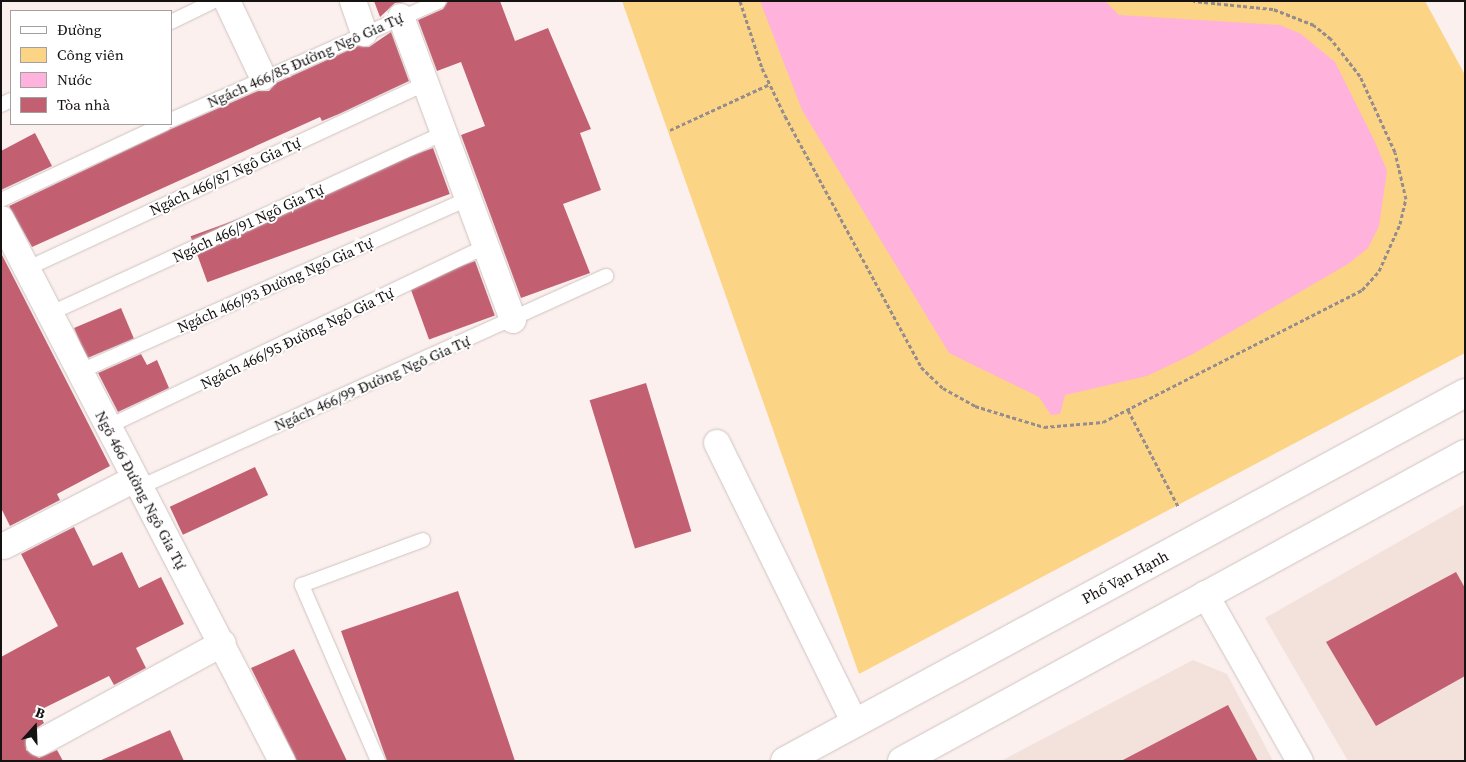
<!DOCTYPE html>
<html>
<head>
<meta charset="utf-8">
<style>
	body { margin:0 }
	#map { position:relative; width:1466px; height:762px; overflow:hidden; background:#fbf0ee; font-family:"Source Serif 4",serif }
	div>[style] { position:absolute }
	.built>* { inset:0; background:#f3e1dc }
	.green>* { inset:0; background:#fcd486 }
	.water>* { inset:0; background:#feb2dc }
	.building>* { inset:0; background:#c26072; transform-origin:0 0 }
	.path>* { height:3px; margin-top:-1.5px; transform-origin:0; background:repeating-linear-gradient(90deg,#958d8c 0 4px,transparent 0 6.5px) }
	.roads { filter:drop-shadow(0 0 1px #cec3c1) drop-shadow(0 0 1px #cec3c1) }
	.service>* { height:14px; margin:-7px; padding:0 7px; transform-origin:7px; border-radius:7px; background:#fff }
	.minor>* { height:26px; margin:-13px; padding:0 13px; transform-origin:13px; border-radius:13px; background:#fff }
	.tertiary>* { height:28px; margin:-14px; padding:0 14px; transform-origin:14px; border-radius:14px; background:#fff }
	span { translate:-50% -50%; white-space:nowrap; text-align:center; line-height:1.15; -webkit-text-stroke:4px #fff; paint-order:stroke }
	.street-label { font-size:15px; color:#161211 }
	.frame { position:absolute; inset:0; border:2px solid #161211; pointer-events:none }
	.legend { position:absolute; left:10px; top:10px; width:162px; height:115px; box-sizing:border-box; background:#fff; border:1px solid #a2a0a0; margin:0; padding:6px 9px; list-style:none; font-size:15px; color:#161211 }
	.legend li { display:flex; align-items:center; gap:10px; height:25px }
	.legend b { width:25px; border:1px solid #a2a0a0 }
	.north { position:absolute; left:10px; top:702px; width:50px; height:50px; -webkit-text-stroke:4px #fff; paint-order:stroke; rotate:20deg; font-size:14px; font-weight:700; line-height:20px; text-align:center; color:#161211 }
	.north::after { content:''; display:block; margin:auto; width:18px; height:22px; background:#161211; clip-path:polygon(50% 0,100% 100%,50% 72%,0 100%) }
</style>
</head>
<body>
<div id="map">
	<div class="built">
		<div style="clip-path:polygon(1465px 504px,1465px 761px,1348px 761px,1265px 618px)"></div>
		<div style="clip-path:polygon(1193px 660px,1227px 674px,1273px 761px,1001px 761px)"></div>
	</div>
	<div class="green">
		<div style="clip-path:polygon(622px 1px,1425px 1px,1465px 75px,1465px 353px,859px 674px)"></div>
	</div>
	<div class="water">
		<div style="clip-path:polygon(760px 1px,1105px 1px,1119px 15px,1280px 25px,1301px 34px,1335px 62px,1375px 142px,1387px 171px,1379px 226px,1368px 248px,1348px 264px,1191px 355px,1147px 376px,1065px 395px,1060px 414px,1051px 415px,1039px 397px,949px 353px,802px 110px)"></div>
	</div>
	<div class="building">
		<div style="clip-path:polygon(374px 1px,417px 1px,395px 3px,380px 17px)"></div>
		<div style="clip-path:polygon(448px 1px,500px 1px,515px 41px,548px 28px,591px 129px,580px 133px,601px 190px,563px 204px,590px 273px,521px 298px,461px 135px,485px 126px,461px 62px,437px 71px,418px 20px,443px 9px)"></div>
		<div style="clip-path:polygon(391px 32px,409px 81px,339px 114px,322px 121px,320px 117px,32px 247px,9px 206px,171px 129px,258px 91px,269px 91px,276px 83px,358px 46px,369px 47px)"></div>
		<div style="clip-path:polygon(35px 133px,52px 166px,1px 190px,1px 151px)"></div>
		<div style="left:433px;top:148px;width:49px;height:258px;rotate:70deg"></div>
		<div style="clip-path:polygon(1px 253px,110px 466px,57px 494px,60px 500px,10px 526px,1px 508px)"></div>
		<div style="left:475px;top:261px;width:58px;height:70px;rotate:70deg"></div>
		<div style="left:121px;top:308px;width:33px;height:51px;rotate:67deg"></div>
		<div style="clip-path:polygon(141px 354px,147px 365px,157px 360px,169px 388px,118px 412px,98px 373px)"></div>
		<div style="left:646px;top:383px;width:155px;height:59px;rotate:73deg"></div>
		<div style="left:255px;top:467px;width:31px;height:94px;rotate:65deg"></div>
		<div style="clip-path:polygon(74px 527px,93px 566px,122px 552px,139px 588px,161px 577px,184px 624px,136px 648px,146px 668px,114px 685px,109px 676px,38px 711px,44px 723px,27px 735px,26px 750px,39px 758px,57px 750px,63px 761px,1px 761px,1px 657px,58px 626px,21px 554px)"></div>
		<div style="clip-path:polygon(1456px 572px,1465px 588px,1465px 676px,1376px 726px,1326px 642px)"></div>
		<div style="clip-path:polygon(458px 591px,515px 761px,387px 761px,341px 631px)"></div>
		<div style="clip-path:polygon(294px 649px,347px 761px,297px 761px,251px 668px)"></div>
		<div style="clip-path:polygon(1228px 705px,1258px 761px,1121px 761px)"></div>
		<div style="clip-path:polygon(170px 730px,184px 761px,99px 761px)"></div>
	</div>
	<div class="path">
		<div style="left:740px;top:1px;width:71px;rotate:71.8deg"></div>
		<div style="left:762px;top:68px;width:53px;rotate:64.4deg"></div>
		<div style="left:785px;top:116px;width:285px;rotate:61.5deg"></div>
		<div style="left:921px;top:367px;width:30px;rotate:44deg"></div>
		<div style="left:943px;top:388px;width:37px;rotate:29deg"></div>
		<div style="left:975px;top:406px;width:72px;rotate:16.9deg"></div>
		<div style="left:1044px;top:427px;width:59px;rotate:-4.8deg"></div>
		<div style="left:1103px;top:422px;width:291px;rotate:-27deg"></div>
		<div style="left:1362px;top:290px;width:25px;rotate:-48deg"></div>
		<div style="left:1379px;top:271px;width:51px;rotate:-65.9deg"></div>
		<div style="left:1400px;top:224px;width:26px;rotate:-77deg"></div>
		<div style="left:1406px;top:199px;width:48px;rotate:-103.2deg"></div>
		<div style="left:1395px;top:152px;width:84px;rotate:-114.7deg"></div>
		<div style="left:1360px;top:76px;width:47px;rotate:-128.1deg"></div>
		<div style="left:1331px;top:39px;width:22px;rotate:-141deg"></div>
		<div style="left:1314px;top:25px;width:44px;rotate:-158.7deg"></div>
		<div style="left:1273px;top:9px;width:80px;rotate:-174.3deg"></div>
		<div style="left:670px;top:130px;width:110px;rotate:-24.7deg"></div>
		<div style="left:1128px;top:410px;width:110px;rotate:62.5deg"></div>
	</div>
	<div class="roads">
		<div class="service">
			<div style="left:171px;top:22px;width:48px;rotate:-26deg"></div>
			<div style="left:1px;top:105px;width:11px;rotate:-27deg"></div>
			<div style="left:171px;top:120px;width:293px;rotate:-23.9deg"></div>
			<div style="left:1px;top:200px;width:180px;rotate:-25deg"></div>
			<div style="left:26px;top:269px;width:439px;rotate:-24.9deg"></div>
			<div style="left:51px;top:313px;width:432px;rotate:-24.6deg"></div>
			<div style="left:81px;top:371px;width:424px;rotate:-24deg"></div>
			<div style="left:107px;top:427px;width:420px;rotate:-25.5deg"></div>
			<div style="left:138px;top:488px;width:514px;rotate:-24.37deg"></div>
			<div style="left:378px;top:761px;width:192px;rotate:-113.4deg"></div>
			<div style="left:302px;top:585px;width:129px;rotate:-20.4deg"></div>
		</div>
		<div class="minor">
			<div style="left:227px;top:1px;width:84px;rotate:64.7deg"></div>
			<div style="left:353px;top:1px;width:34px;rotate:71deg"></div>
			<div style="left:401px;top:17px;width:323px;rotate:69.7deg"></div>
			<div style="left:1px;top:219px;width:611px;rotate:62.6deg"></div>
			<div style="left:717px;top:443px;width:312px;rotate:63.8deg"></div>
			<div style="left:4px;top:546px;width:145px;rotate:-27.1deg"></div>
			<div style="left:1205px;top:594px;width:192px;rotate:60.4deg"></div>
			<div style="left:39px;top:743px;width:209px;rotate:-28.5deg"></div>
		</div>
		<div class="tertiary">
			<div style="left:785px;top:761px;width:773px;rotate:-28.42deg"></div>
			<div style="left:902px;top:761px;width:641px;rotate:-28.6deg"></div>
		</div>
	</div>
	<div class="street-label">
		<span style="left:305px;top:60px;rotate:-24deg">Ngách 466/85 Đường Ngô Gia Tự</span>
		<span style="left:225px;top:176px;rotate:-25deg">Ngách 466/87 Ngô Gia Tự</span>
		<span style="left:248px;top:223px;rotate:-25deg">Ngách 466/91 Ngô Gia Tự</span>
		<span style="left:275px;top:285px;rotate:-24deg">Ngách 466/93 Đường Ngô Gia Tự</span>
		<span style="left:297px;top:338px;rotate:-26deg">Ngách 466/95 Đường Ngô Gia Tự</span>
		<span style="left:372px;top:383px;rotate:-24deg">Ngách 466/99 Đường Ngô Gia Tự</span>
		<span style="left:141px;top:490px;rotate:62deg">Ngõ 466 Đường Ngô Gia Tự</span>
		<span style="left:1125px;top:577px;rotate:-28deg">Phố Vạn Hạnh</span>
	</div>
	<div class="frame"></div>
	<ul class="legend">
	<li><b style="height:6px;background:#fff"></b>Đường</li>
	<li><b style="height:14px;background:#fcd486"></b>Công viên</li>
	<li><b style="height:14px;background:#feb2dc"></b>Nước</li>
	<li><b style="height:14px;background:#c26072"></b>Tòa nhà</li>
	</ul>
	<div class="north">B</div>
</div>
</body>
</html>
